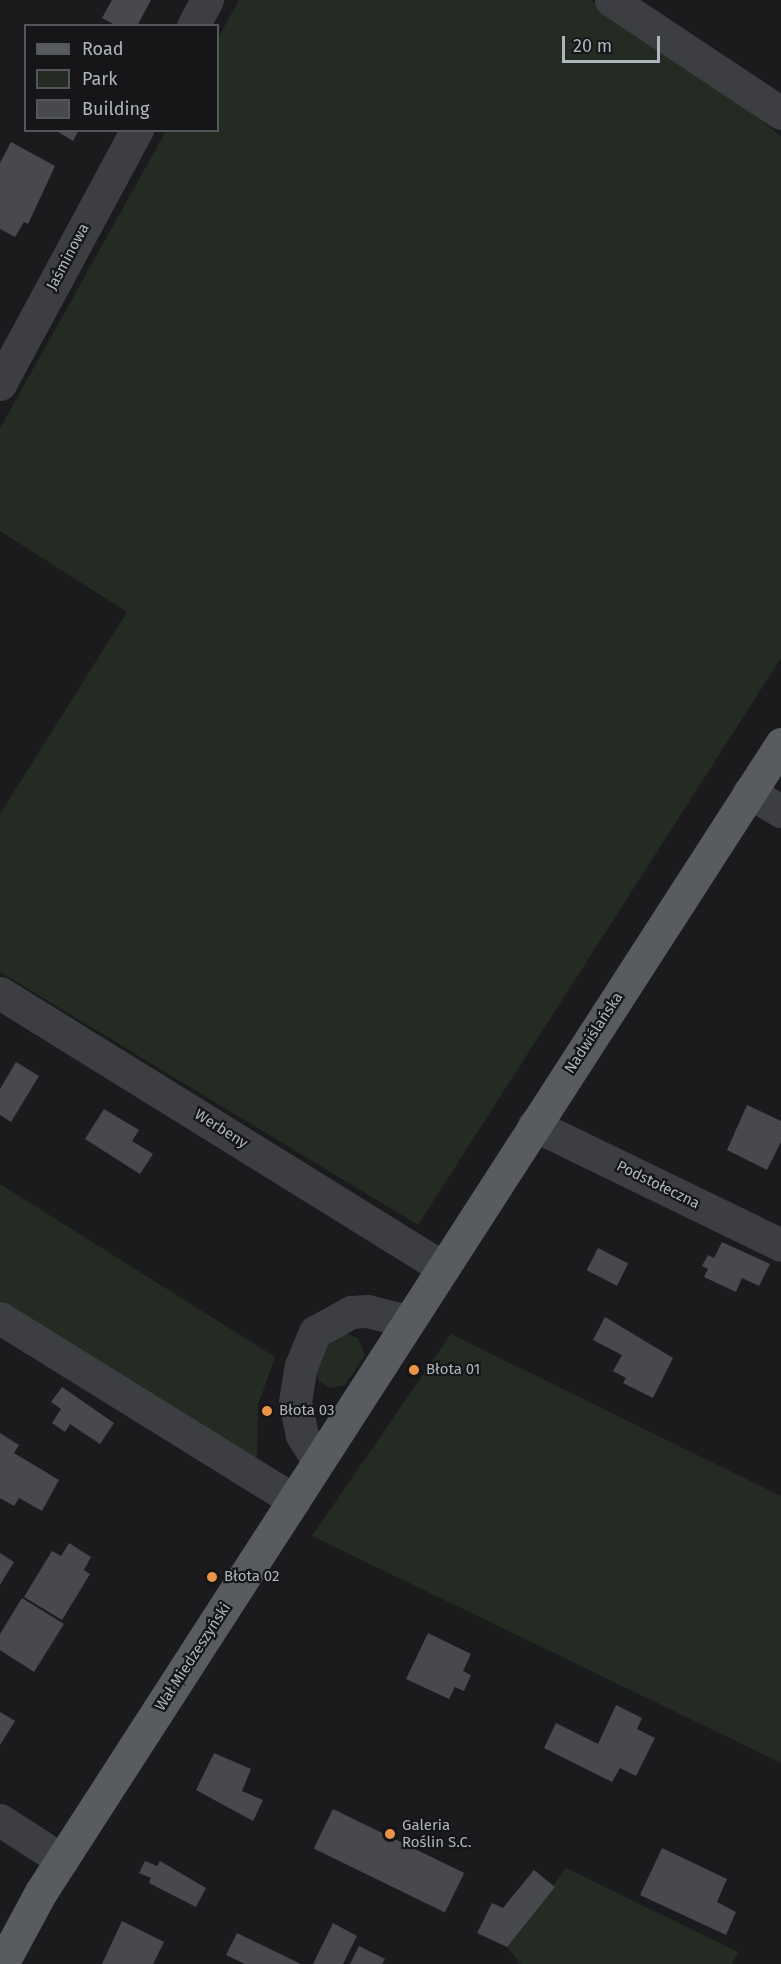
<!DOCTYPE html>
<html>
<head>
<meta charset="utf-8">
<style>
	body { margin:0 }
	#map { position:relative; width:781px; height:1964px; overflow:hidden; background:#1b1b1d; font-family:"Fira Sans",sans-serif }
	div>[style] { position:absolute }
	.green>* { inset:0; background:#232b23 }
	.building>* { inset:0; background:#48494d; transform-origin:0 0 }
	.minor>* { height:33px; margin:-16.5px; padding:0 16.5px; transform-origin:16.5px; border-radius:16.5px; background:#3c3e42 }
	.major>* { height:33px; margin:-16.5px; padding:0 16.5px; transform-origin:16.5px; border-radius:16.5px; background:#585c61 }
	.dots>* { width:16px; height:16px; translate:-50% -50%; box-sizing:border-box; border:3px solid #161618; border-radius:50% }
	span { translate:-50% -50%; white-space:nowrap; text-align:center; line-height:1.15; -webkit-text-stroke:4.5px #161618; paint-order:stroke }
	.street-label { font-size:15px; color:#aeb5bc }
	.poi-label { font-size:15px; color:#aeb5bc }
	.left { translate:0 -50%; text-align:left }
	.legend { position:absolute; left:24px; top:24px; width:195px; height:108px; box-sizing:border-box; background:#161618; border:2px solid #53565a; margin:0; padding:8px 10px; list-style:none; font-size:18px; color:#aeb5bc }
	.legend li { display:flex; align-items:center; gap:12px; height:30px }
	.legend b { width:30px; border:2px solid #53565a }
	.scale { position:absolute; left:562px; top:36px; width:98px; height:27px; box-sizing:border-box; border:3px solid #aeb5bc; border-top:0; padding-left:8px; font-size:18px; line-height:21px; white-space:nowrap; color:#aeb5bc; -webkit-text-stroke:4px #161618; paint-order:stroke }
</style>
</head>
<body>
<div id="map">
	<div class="green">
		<div style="clip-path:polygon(239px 0,591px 0,703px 74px,781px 136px,781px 658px,418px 1225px,0 972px,0 814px,127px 612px,0 531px,0 428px,166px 131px,218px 130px,218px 38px)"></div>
		<div style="clip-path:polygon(0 1184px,275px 1357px,258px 1405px,257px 1462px,0 1301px)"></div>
		<div style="clip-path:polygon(344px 1333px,358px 1338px,365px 1355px,345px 1385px,329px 1388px,318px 1380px,316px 1367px,332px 1339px)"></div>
		<div style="clip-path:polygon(451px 1334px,781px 1496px,781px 1763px,312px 1536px)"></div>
		<div style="clip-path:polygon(566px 1868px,738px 1952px,732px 1964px,521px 1964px,507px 1947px)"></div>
	</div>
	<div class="building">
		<div style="clip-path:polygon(112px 0,151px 0,137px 26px,117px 26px,102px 18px)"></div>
		<div style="clip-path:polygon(55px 130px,79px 130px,73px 141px)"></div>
		<div style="clip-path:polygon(11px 142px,55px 166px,28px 224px,24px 222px,15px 237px,0 229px,0 163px)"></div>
		<div style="clip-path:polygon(16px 1062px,39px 1076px,11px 1122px,0 1115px,0 1089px)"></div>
		<div style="clip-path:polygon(747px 1105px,781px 1121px,781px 1142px,767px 1170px,727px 1150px)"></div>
		<div style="clip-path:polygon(104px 1109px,139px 1130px,132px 1141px,153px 1154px,140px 1174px,85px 1139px)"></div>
		<div style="clip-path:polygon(722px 1242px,770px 1264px,759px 1286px,742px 1278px,736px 1292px,704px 1277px,708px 1269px,702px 1266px,708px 1255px,714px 1258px)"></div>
		<div style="left:598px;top:1248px;width:34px;height:25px;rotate:27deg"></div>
		<div style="clip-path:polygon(605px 1317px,673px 1358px,653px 1398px,623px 1383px,626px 1378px,613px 1371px,622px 1355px,593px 1340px)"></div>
		<div style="clip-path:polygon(62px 1387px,114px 1423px,100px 1444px,70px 1424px,65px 1432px,52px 1423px,61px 1409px,51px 1402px)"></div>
		<div style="clip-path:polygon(0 1433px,19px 1445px,14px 1453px,59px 1480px,42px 1511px,19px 1498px,14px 1506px,0 1498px)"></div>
		<div style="clip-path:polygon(69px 1543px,91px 1557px,84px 1570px,90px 1574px,62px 1620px,24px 1597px,52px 1551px,61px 1556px)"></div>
		<div style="clip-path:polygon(0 1553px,14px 1562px,0 1585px)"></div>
		<div style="clip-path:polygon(22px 1598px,64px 1624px,34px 1672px,0 1650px,0 1634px)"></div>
		<div style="clip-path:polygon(428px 1633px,471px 1654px,463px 1671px,471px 1675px,464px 1691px,455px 1687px,449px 1699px,406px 1679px)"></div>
		<div style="clip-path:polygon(616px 1705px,642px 1718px,637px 1729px,655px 1738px,636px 1776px,620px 1768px,612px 1782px,544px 1748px,556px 1723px,598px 1744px)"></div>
		<div style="clip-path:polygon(0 1712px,15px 1721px,0 1745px)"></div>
		<div style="clip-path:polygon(214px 1753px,251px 1769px,242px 1791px,263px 1800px,253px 1821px,196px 1790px)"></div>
		<div style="left:333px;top:1809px;width:146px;height:44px;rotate:26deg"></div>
		<div style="clip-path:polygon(662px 1848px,727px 1879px,717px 1902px,736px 1912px,726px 1935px,640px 1895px)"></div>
		<div style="clip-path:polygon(145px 1861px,157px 1866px,160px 1861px,206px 1888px,196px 1907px,149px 1883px,151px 1878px,139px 1873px)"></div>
		<div style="clip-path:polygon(534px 1870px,555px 1887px,507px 1947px,477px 1933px,492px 1903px,503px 1908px)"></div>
		<div style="clip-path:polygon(122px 1921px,164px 1942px,153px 1964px,102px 1964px)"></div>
		<div style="clip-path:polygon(333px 1923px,357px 1936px,343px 1964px,313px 1964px)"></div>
		<div style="clip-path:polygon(237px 1933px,301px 1964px,245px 1964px,226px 1955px)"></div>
		<div style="clip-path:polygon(359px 1946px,385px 1959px,382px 1964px,350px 1964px)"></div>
	</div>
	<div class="minor">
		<div style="left:611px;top:0;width:204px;rotate:33.6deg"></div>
		<div style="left:193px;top:26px;width:30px;rotate:-62deg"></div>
		<div style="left:0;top:384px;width:289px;rotate:-61.7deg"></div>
		<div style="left:749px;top:792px;width:37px;rotate:31deg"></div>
		<div style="left:0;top:993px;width:520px;rotate:31.8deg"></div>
		<div style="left:534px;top:1125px;width:275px;rotate:25.9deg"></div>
		<div style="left:0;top:1318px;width:346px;rotate:31.8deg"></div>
		<div style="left:318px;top:1460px;width:30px;rotate:-123deg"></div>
		<div style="left:302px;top:1435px;width:34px;rotate:-102deg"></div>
		<div style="left:295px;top:1402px;width:36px;rotate:-81deg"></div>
		<div style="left:301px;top:1366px;width:37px;rotate:-68deg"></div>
		<div style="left:315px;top:1332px;width:41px;rotate:-29.1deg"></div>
		<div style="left:351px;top:1312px;width:16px;rotate:-4deg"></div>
		<div style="left:367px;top:1311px;width:42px;rotate:13.7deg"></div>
		<div style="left:0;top:1820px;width:74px;rotate:32.8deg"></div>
	</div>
	<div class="major">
		<div style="left:2px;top:1964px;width:82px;rotate:-61.6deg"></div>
		<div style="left:41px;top:1892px;width:1366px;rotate:-57.19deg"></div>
	</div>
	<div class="dots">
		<div style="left:414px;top:1370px;background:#ea9446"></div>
		<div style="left:267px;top:1411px;background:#ea9446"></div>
		<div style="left:212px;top:1577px;background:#ea9446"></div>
		<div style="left:390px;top:1834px;background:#ea9446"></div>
	</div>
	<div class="street-label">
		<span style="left:68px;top:257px;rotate:-62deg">Jaśminowa</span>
		<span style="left:594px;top:1033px;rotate:-57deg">Nadwiślańska</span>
		<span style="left:221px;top:1129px;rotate:32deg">Werbeny</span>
		<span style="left:658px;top:1185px;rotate:26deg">Podstołeczna</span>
		<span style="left:193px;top:1657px;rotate:-57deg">Wał Miedzeszyński</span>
	</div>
	<div class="poi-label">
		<span class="left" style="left:426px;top:1370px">Błota 01</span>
		<span class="left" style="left:279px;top:1411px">Błota 03</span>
		<span class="left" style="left:224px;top:1577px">Błota 02</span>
		<span class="left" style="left:402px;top:1834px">Galeria<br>Roślin S.C.</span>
	</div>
	<ul class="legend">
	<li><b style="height:8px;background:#585c61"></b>Road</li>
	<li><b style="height:16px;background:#232b23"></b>Park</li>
	<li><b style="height:16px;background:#48494d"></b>Building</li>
	</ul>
	<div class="scale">20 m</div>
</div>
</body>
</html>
